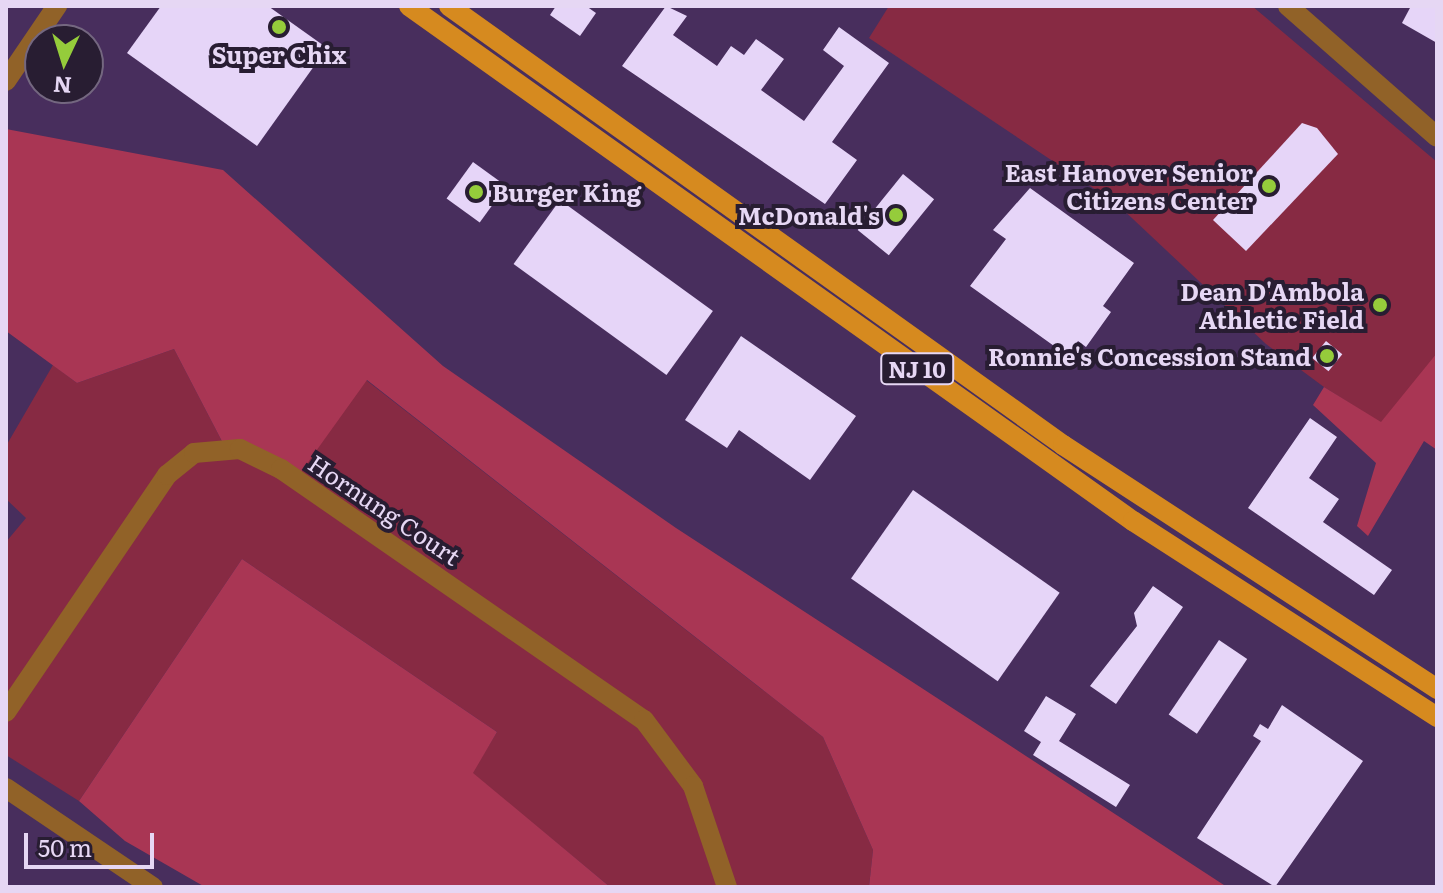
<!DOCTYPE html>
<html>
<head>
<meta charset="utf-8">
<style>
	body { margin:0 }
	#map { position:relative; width:1443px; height:893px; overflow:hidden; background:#482e5d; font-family:Literata,serif }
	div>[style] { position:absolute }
	.green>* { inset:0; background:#872a43 }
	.forest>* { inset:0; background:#a93654 }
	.building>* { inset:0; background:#e6d5f8; transform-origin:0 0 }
	.minor>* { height:20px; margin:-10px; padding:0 10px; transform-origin:10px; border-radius:10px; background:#916228 }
	.tertiary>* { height:20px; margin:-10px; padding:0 10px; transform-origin:10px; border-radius:10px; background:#916228 }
	.primary>* { height:20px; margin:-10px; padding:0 10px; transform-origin:10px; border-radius:10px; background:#d68a1f }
	.dots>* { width:22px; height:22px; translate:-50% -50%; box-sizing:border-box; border:4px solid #281d32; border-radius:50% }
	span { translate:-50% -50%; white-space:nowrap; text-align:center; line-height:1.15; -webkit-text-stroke:8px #281d32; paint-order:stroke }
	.shield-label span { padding:2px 6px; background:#281d32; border:2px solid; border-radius:6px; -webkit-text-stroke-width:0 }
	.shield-label { font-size:22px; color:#e6d7f4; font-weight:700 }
	.poi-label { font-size:24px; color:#e6d7f4; font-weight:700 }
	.right { translate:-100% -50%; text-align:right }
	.left { translate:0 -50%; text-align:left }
	.street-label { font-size:24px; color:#e6d7f4 }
	.frame { position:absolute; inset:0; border:8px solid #e6d7f4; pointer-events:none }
	.north { position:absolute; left:24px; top:24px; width:80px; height:80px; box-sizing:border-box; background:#281d32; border:2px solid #746780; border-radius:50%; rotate:184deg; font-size:22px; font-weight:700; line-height:32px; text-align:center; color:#e6d7f4 }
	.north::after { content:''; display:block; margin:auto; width:28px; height:36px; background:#95cc3b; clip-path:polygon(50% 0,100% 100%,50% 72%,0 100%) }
	.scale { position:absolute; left:24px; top:833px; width:130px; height:36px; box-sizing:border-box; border:4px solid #e6d7f4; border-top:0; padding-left:10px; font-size:24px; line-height:28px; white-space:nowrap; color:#e6d7f4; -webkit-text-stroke:6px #281d32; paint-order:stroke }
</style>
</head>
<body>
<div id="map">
	<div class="green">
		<div style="clip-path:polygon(889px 6px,1252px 6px,1437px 162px,1437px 356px,1381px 423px,1324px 387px,1266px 344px,1117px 204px,869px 38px)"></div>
		<div style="clip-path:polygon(174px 349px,226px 449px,366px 380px,823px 737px,873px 850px,869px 887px,610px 887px,472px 773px,497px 732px,242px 559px,79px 801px,6px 755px,6px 542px,26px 518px,6px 499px,6px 446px,53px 365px,77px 383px)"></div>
	</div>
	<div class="forest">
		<div style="clip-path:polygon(6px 129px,223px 170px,443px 366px,676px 528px,1227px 887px,869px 887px,873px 850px,823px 737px,367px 380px,296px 479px,226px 449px,174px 349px,77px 383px,6px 331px)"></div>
		<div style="clip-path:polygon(1437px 353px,1437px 450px,1424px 441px,1368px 536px,1357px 526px,1376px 463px,1313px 405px,1324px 387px,1381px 422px)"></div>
		<div style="clip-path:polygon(242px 559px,497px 732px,473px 773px,610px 887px,205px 887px,125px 841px,79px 801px)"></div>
	</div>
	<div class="building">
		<div style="clip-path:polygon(161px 6px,268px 6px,327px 48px,257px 146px,127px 53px)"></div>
		<div style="clip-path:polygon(556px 6px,586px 6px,596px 13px,580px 36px,550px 15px)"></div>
		<div style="clip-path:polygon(666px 6px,687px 16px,673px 35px,717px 66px,731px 46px,744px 55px,756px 39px,784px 59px,761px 90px,804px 121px,844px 66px,823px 50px,839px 27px,889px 63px,832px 142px,857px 160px,825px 204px,622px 66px)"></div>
		<div style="clip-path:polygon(1411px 6px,1437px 6px,1437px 43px,1402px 23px)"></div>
		<div style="clip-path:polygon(1302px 123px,1317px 128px,1338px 154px,1246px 251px,1213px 220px)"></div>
		<div style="left:473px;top:162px;width:41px;height:45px;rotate:36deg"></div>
		<div style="left:903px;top:174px;width:40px;height:72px;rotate:39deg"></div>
		<div style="clip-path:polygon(1030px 188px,1134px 263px,1103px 306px,1111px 312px,1086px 347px,1078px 341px,1068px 356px,970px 286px,1006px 239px,993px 230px)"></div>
		<div style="left:560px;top:200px;width:189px;height:79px;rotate:36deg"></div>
		<div style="clip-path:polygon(741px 336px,856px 416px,810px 480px,739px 430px,727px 448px,685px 420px)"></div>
		<div style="left:1326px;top:341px;width:21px;height:22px;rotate:39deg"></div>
		<div style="clip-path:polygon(1310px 418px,1337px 437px,1309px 478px,1339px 499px,1323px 522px,1392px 570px,1374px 595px,1248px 508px)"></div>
		<div style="left:913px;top:490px;width:179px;height:108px;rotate:35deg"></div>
		<div style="clip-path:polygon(1153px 586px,1183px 607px,1116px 704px,1090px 686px,1137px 626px,1134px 613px)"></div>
		<div style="left:1219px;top:640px;width:34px;height:90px;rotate:34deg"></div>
		<div style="clip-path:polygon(1046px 696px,1076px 714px,1059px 741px,1130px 785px,1116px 807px,1033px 755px,1041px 742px,1024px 731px)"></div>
		<div style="clip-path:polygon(1282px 705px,1363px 761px,1275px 887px,1197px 838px,1261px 741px,1253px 736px,1260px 724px,1268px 729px)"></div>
	</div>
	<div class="minor">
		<div style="left:6px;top:712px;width:287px;rotate:-55.8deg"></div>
		<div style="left:167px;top:475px;width:35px;rotate:-39deg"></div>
		<div style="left:194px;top:453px;width:46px;rotate:-5deg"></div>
		<div style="left:240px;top:449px;width:46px;rotate:26deg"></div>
		<div style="left:281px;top:469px;width:441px;rotate:34.7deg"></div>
		<div style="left:644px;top:720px;width:82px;rotate:53.4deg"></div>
		<div style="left:693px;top:786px;width:107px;rotate:71.4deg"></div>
		<div style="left:6px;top:788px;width:177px;rotate:34deg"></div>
	</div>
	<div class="tertiary">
		<div style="left:1288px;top:6px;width:198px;rotate:41.3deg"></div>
		<div style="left:6px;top:81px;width:91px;rotate:-55.8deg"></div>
	</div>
	<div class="primary">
		<div style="left:409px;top:6px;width:888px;rotate:35.43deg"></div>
		<div style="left:1133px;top:521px;width:362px;rotate:32.8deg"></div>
		<div style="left:449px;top:6px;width:755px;rotate:35.56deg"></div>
		<div style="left:1063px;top:445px;width:447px;rotate:33.1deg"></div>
	</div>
	<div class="dots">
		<div style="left:279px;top:27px;background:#95cc3b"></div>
		<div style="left:1269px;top:186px;background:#95cc3b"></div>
		<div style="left:476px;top:192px;background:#95cc3b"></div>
		<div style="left:896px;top:215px;background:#95cc3b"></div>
		<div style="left:1380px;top:305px;background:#95cc3b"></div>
		<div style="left:1327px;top:356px;background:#95cc3b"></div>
	</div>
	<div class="shield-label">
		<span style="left:917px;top:369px">NJ 10</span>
	</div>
	<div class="poi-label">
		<span style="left:279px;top:54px">Super Chix</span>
		<span class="right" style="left:1253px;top:186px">East Hanover Senior<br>Citizens Center</span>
		<span class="left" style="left:492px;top:192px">Burger King</span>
		<span class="right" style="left:880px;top:215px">McDonald's</span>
		<span class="right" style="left:1364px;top:305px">Dean D'Ambola<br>Athletic Field</span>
		<span class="right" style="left:1311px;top:356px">Ronnie's Concession Stand</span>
	</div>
	<div class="street-label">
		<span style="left:385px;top:509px;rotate:34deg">Hornung Court</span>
	</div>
	<div class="frame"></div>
	<div class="north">N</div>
	<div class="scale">50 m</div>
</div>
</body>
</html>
